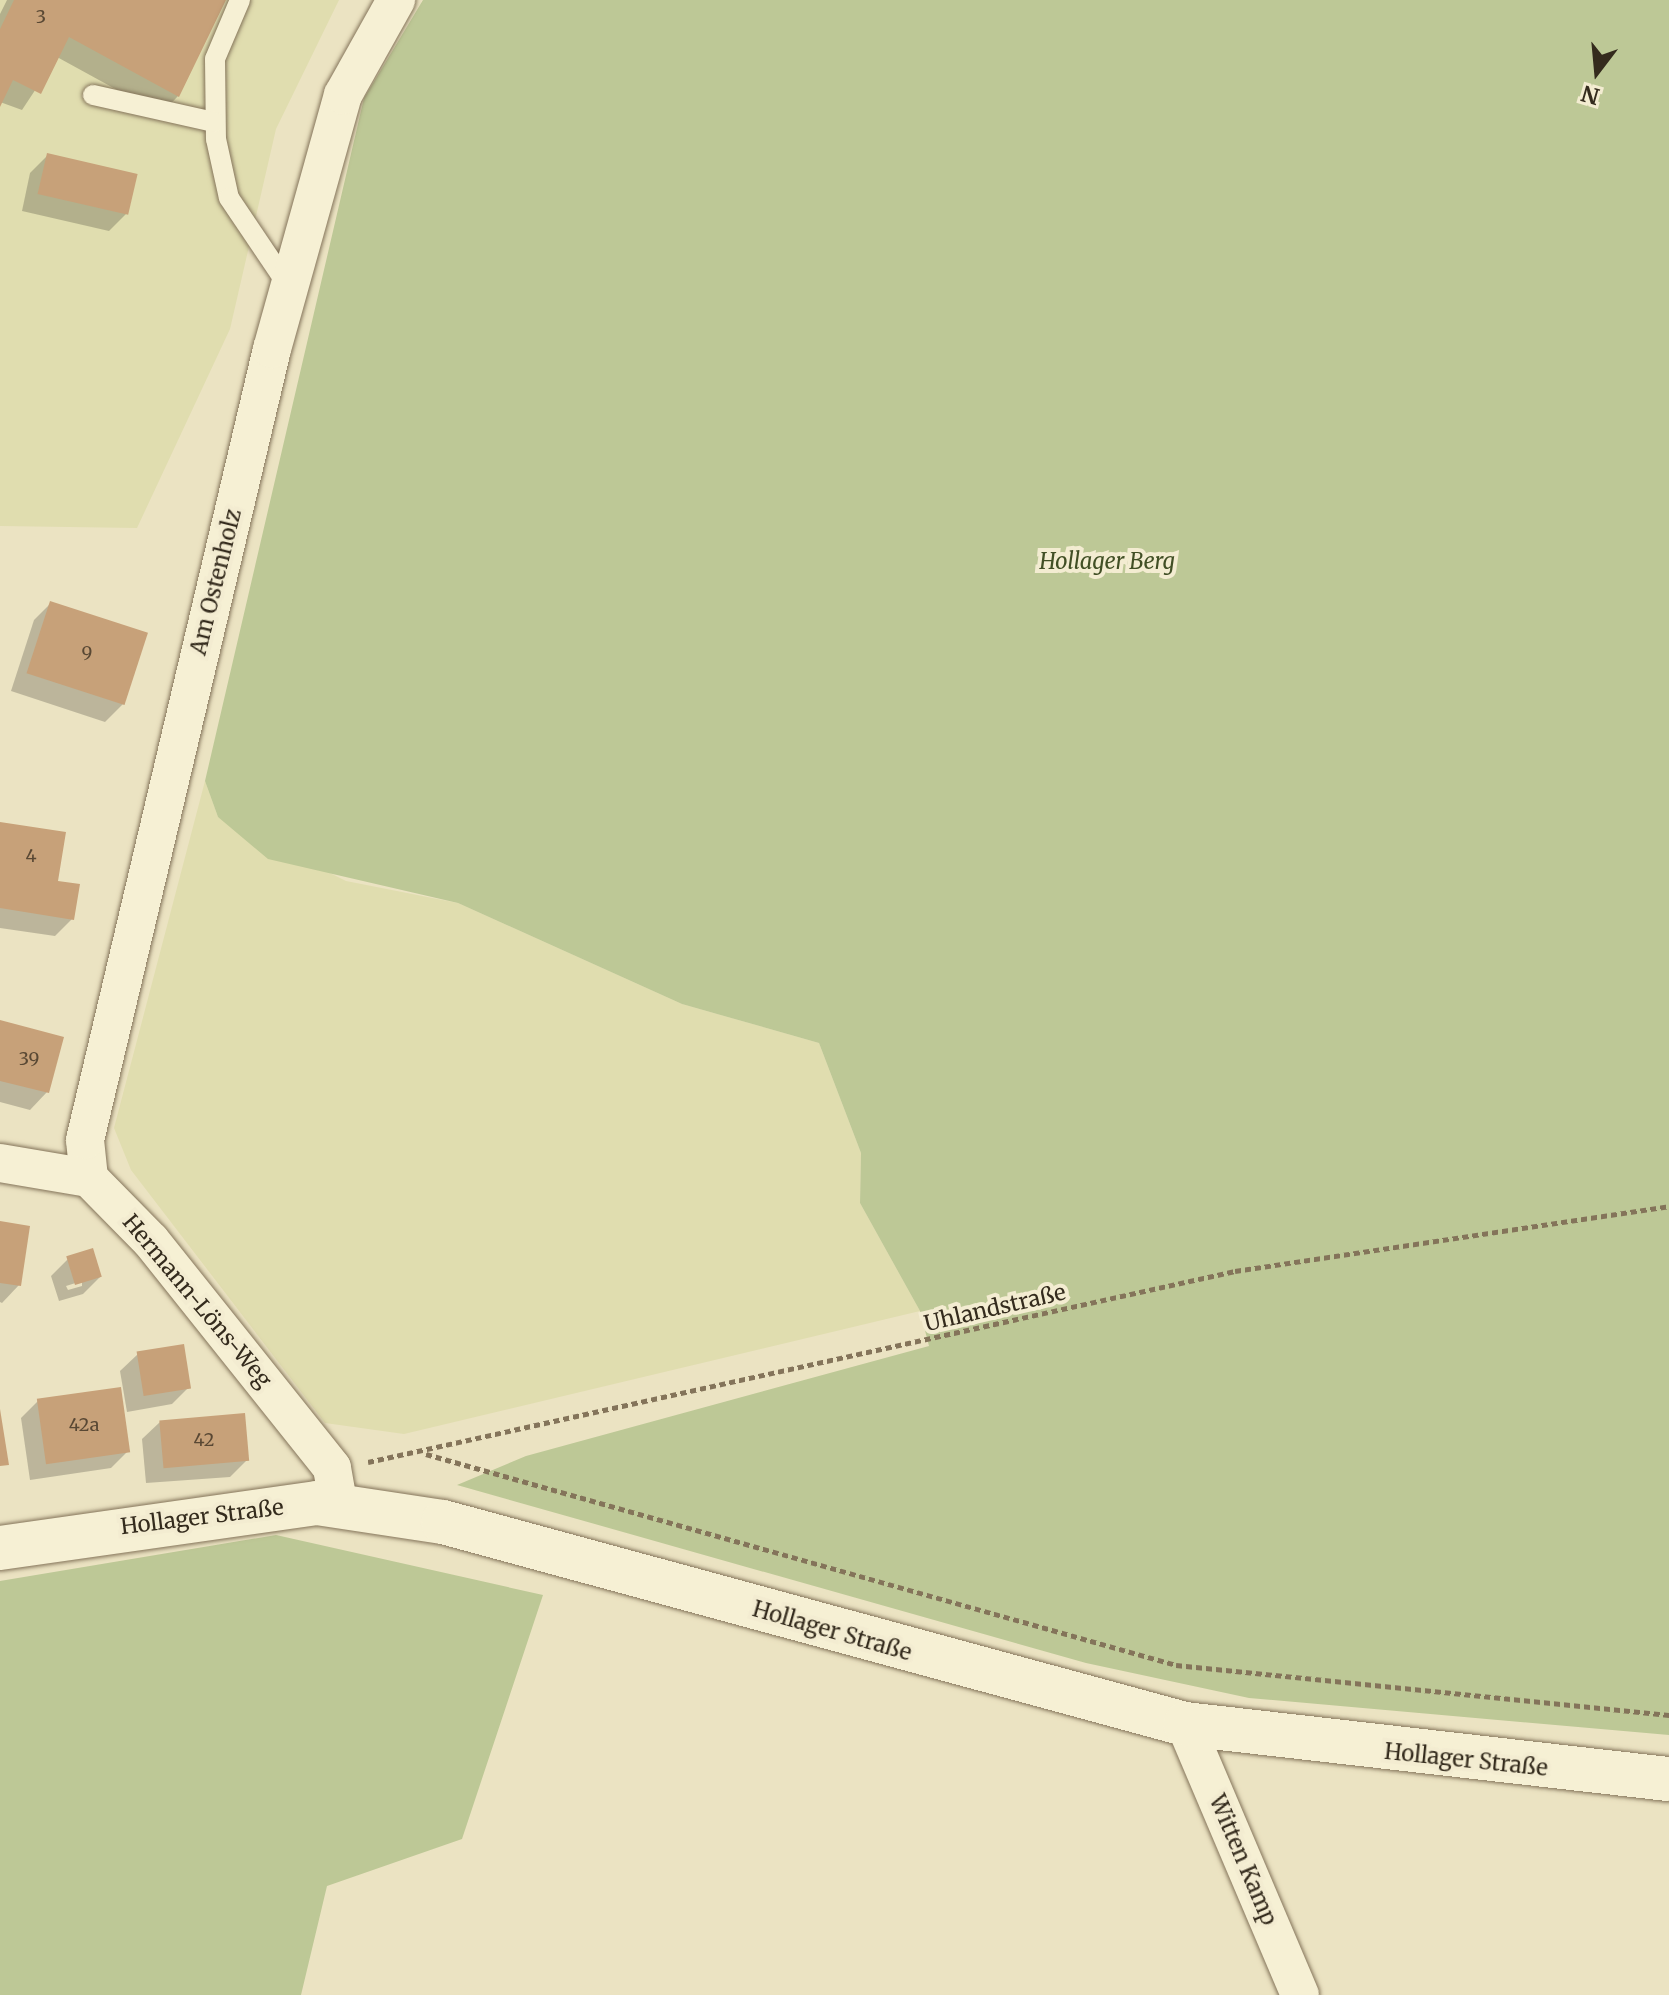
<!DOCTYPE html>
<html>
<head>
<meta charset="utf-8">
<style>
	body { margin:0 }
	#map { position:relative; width:1669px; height:1995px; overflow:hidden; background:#ebe3c2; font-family:Merriweather,serif }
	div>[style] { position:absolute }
	.farmland>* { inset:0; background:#e0ddaf }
	.green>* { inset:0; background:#bdc896 }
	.shadow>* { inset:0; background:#0003 }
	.building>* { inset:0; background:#c7a179; transform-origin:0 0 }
	.path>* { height:5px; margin-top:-2.5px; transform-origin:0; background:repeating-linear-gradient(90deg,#84745a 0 6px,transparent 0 10px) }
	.roads { filter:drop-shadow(0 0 2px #84745a) drop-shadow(0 0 2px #84745a) }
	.service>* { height:20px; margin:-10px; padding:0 10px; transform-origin:10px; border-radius:10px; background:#f6f0d4 }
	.minor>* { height:38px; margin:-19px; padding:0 19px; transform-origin:19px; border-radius:19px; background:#f6f0d4 }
	.secondary>* { height:44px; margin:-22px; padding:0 22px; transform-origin:22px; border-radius:22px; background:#f6f0d4 }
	span { translate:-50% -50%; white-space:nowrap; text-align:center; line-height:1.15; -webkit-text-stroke:8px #f3ecd1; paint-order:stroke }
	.number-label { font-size:18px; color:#594834 }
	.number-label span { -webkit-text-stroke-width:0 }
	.park-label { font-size:22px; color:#414f25; font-style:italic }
	.street-label { font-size:22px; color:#342b1d }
	.north { position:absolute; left:1557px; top:32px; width:80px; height:80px; -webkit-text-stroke:6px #f3ecd1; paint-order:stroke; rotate:196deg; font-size:22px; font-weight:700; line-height:32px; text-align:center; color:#342b1d }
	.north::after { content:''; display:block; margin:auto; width:28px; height:36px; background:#342b1d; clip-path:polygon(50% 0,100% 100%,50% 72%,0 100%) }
</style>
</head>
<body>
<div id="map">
	<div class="farmland">
		<div style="clip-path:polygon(0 0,339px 0,276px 129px,230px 329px,137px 528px,0 526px)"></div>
		<div style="clip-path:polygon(205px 781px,218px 817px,346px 881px,458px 903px,682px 1004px,819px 1043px,861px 1153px,860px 1203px,920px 1311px,404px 1434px,325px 1423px,131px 1170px,114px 1128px)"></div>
	</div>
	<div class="green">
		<div style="clip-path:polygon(423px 0,1669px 0,1669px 1735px,1249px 1698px,1086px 1663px,457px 1485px,526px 1456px,929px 1346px,920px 1311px,860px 1203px,861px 1153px,819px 1043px,682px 1004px,458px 903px,268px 859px,218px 817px,205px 781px,364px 98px)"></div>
		<div style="clip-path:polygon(276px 1535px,543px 1595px,462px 1839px,327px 1886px,301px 1995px,0 1995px,0 1581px)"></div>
	</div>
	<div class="shadow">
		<div style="clip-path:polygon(7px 0,224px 0,178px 96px,161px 114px,57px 57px,22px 110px,0 102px,0 14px)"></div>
		<div style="clip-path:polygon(48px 155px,127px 213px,109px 231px,22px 211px,30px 173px)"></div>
		<div style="clip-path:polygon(51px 603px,123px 704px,105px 722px,11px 691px,34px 620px)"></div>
		<div style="clip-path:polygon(0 824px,56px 882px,72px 919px,55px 936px,0 928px)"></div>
		<div style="clip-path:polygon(0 1022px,47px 1092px,30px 1110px,0 1102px)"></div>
		<div style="clip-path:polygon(0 1223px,19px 1285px,2px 1303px,0 1302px)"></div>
		<div style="clip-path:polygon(evenodd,68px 1259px,100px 1277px,83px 1294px,59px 1301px,51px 1276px,68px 1259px,82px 1281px,82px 1286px,68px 1290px,66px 1286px,82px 1281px)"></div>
		<div style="clip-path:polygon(138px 1354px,189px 1387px,172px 1404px,127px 1412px,120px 1371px)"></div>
		<div style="clip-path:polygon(38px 1401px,128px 1451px,111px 1468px,30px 1480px,21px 1418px)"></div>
		<div style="clip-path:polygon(160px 1422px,247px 1460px,230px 1477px,146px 1483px,142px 1439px)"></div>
	</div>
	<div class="building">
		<div style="clip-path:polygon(14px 0,226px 0,179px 97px,69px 37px,41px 94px,13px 80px,0 107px,0 29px)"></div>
		<div style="left:47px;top:153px;width:93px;height:42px;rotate:13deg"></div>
		<div style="left:50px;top:601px;width:103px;height:76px;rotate:18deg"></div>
		<div style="clip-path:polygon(0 822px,66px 832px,58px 881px,80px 884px,74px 920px,0 908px)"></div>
		<div style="clip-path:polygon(0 1020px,64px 1037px,49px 1093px,0 1081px)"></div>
		<div style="clip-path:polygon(0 1221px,30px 1226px,21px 1286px,0 1283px)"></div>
		<div style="left:93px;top:1248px;width:30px;height:28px;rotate:73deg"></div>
		<div style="left:184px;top:1344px;width:45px;height:48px;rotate:81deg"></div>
		<div style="left:121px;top:1387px;width:66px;height:85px;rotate:82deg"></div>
		<div style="clip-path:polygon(0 1409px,9px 1465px,0 1466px)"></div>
		<div style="left:245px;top:1413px;width:48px;height:86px;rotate:85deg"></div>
	</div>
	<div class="path">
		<div style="left:426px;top:1454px;width:779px;rotate:15.71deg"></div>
		<div style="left:1176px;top:1665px;width:496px;rotate:5.8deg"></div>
		<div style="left:368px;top:1462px;width:888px;rotate:-12.42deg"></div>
		<div style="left:1235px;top:1271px;width:439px;rotate:-8.5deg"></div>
	</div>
	<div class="roads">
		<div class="service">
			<div style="left:240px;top:0;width:64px;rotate:113deg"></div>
			<div style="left:215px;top:59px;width:80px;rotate:89.3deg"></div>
			<div style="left:216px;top:139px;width:60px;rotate:77.6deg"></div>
			<div style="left:229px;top:198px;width:107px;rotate:56deg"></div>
			<div style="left:93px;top:95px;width:124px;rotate:12.6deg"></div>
		</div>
		<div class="minor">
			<div style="left:0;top:1163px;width:90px;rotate:9.6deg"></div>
			<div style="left:89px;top:1178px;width:88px;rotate:45.5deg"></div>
			<div style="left:151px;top:1241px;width:290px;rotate:51.4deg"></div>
			<div style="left:332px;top:1468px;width:39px;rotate:80deg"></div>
			<div style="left:89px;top:1178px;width:38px;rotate:-96deg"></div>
			<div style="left:85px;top:1140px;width:813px;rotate:-76.7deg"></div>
			<div style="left:272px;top:349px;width:264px;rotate:-74.4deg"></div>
			<div style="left:343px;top:95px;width:109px;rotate:-60.8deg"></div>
			<div style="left:1185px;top:1724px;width:294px;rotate:67deg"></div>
		</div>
		<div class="secondary">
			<div style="left:0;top:1548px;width:320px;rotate:-8.1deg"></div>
			<div style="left:317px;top:1503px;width:127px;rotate:8.6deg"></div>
			<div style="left:443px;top:1522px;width:769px;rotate:15.23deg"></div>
			<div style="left:1185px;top:1724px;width:487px;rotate:6.5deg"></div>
		</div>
	</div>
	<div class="number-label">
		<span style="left:41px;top:17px">3</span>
		<span style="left:87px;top:653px">9</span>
		<span style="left:31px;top:856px">4</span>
		<span style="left:29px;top:1059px">39</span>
		<span style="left:84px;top:1425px">42a</span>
		<span style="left:204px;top:1440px">42</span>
	</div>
	<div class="park-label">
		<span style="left:1107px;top:562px">Hollager Berg</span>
	</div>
	<div class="street-label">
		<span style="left:216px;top:582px;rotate:-76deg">Am Ostenholz</span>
		<span style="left:197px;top:1301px;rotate:50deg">Hermann-Löns-Weg</span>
		<span style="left:995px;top:1308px;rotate:-13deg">Uhlandstraße</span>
		<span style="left:202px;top:1517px;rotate:-7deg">Hollager Straße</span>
		<span style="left:832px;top:1631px;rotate:16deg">Hollager Straße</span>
		<span style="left:1466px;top:1760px;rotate:6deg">Hollager Straße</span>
		<span style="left:1243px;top:1860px;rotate:67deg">Witten Kamp</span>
	</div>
	<div class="north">N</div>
</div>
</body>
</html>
